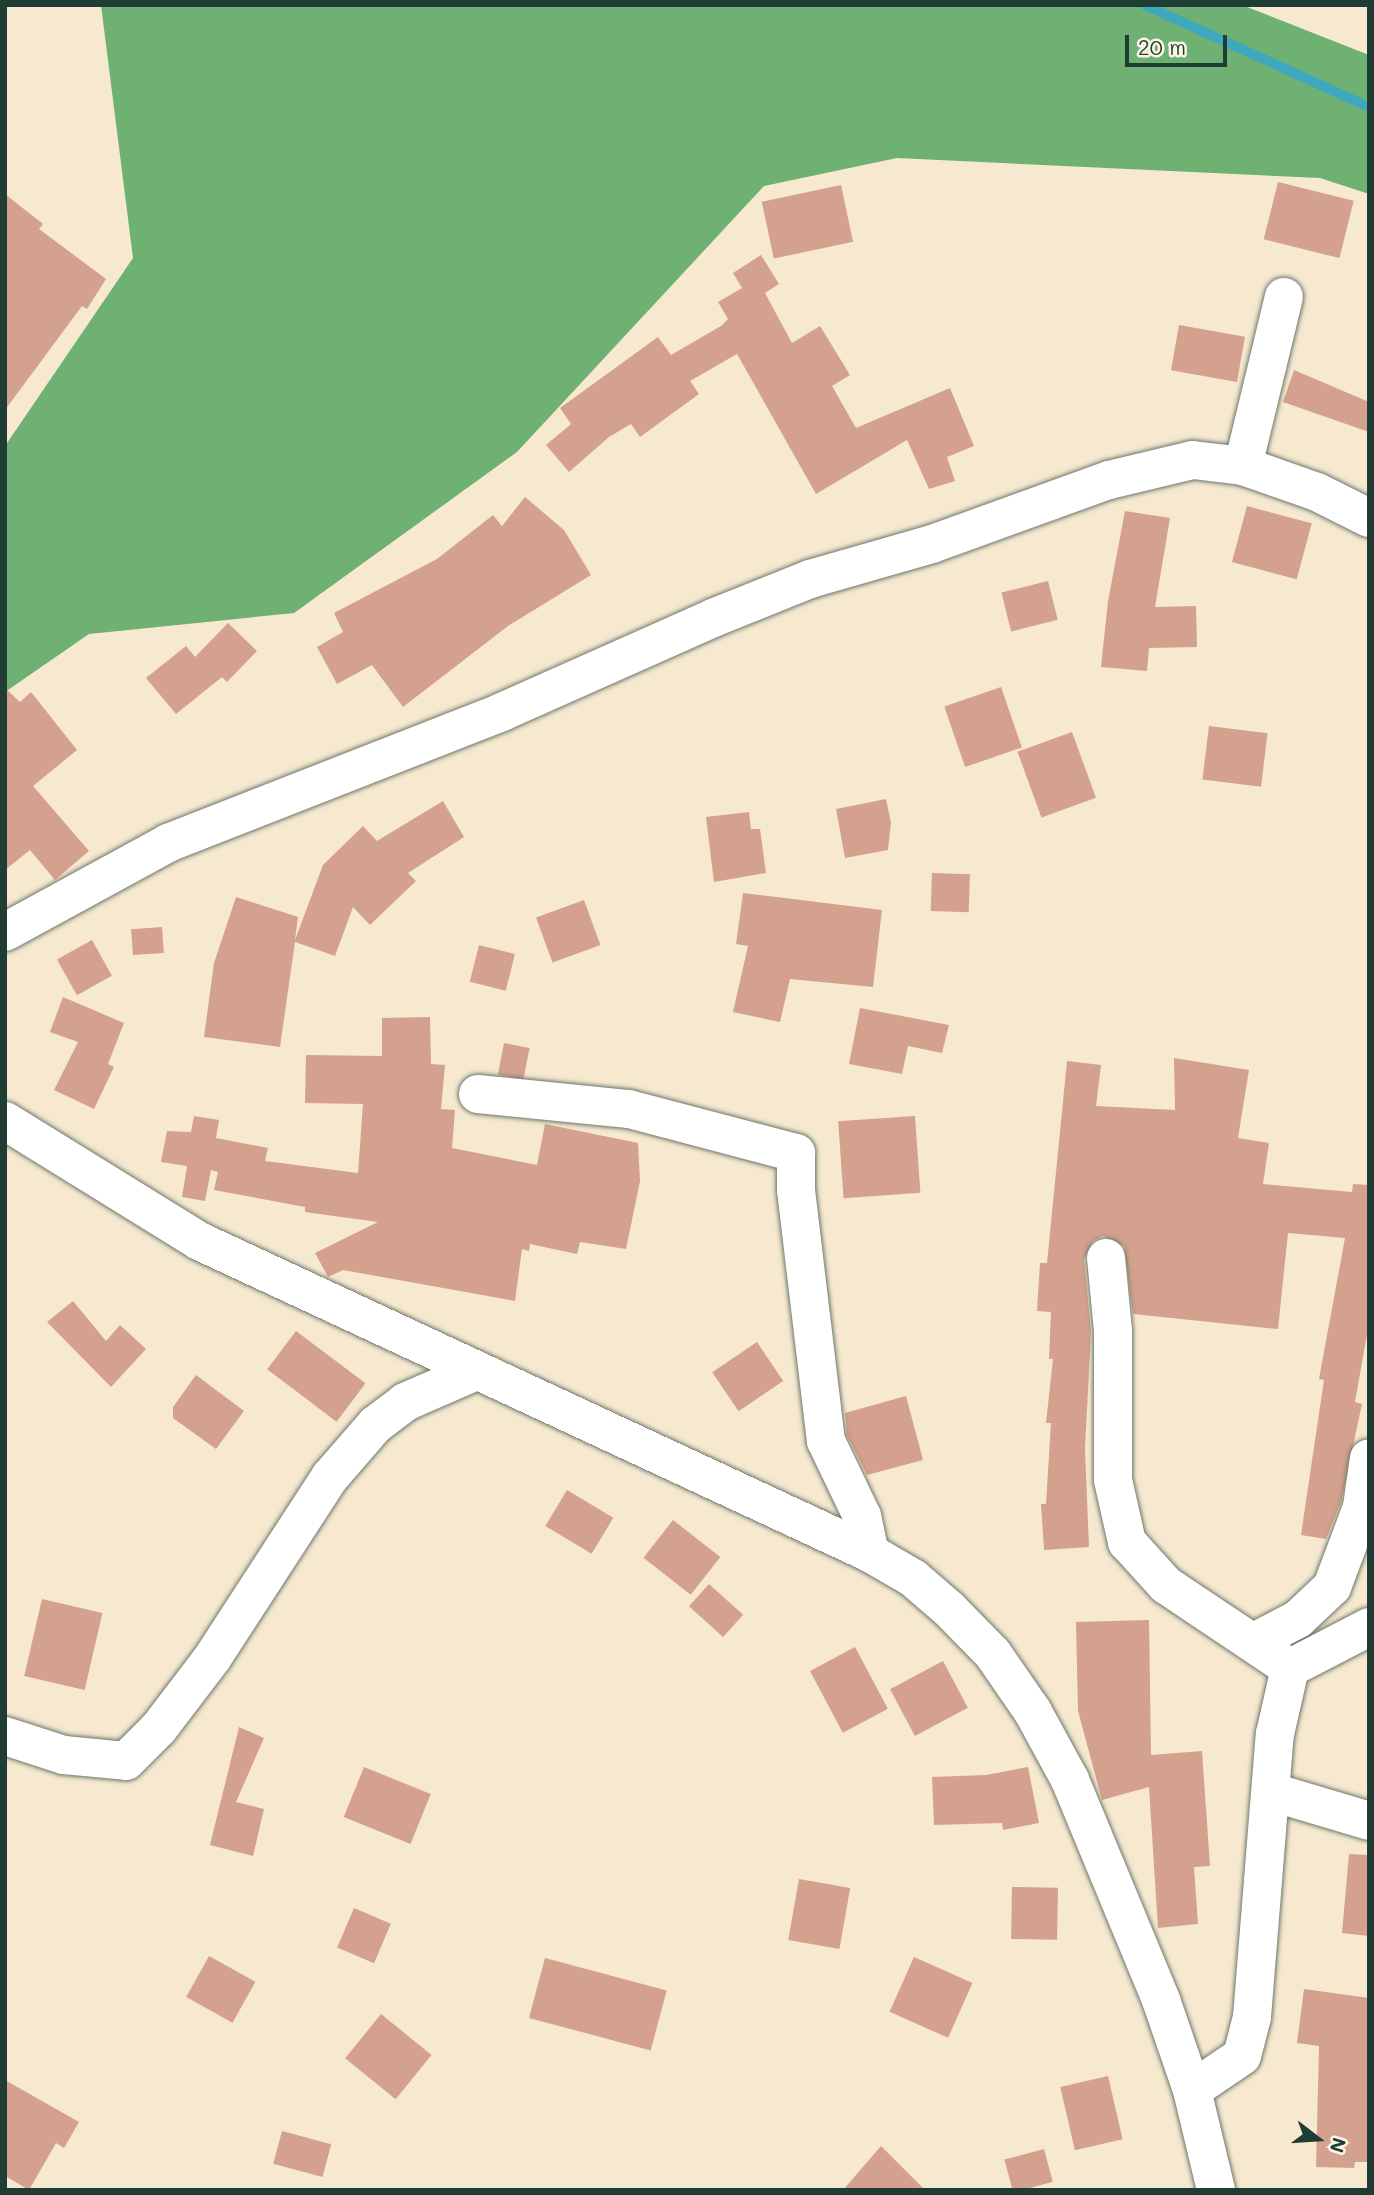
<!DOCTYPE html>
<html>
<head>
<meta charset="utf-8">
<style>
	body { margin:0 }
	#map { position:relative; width:1374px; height:2195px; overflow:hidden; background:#f7e8d0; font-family:Mali,sans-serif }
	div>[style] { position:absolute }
	.forest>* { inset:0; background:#6fb073 }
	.stream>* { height:10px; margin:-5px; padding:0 5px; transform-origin:5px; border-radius:5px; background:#3ea9be }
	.building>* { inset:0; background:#d4a18e; transform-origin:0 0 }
	.roads { filter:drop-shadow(0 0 2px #6b796b) drop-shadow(0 0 2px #6b796b) }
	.minor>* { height:38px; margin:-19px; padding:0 19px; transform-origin:19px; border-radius:19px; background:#fff }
	.major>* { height:38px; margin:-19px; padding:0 19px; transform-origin:19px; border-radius:19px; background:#fff }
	span { translate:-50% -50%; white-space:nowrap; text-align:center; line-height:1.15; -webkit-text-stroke:7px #fcf5e5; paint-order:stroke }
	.frame { position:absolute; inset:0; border:7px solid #1f3d34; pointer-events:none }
	.north { position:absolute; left:1283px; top:2104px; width:70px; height:70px; -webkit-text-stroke:5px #fcf5e5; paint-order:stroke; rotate:107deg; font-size:19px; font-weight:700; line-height:28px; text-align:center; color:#1f3d34 }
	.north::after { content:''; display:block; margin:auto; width:24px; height:32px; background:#1f3d34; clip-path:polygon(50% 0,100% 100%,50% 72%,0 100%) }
	.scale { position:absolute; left:1125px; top:35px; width:102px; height:32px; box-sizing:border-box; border:4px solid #1f3d34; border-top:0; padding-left:9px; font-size:21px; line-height:24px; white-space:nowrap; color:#1f3d34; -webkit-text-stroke:5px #fcf5e5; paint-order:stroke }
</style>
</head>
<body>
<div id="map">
	<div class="forest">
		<div style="clip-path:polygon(101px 5px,1242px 5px,1369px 55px,1369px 194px,1320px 178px,897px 158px,764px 186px,517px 452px,294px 613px,89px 634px,5px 692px,5px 446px,133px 258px)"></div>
	</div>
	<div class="stream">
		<div style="left:1145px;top:5px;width:246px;rotate:24.5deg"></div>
	</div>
	<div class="building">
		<div style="left:1278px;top:182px;width:78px;height:59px;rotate:14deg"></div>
		<div style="left:841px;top:185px;width:58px;height:81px;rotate:78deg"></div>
		<div style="clip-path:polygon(5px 194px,43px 224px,39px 229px,106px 279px,87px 309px,82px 306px,5px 410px)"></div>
		<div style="clip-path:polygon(761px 255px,779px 284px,765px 293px,792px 343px,820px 326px,850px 375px,832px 386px,856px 428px,950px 388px,974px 446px,947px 457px,955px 481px,929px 489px,907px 440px,816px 494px,737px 354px,690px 381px,699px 394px,640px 437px,631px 424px,609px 437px,569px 472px,546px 445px,571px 424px,560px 408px,658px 337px,671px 355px,721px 326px,728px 319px,718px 302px,742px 288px,733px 273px)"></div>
		<div style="left:1179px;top:325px;width:67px;height:46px;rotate:10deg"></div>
		<div style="clip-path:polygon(1294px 370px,1369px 402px,1369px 432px,1283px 402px)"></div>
		<div style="clip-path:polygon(525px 497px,564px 530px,591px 575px,508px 626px,403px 707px,372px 665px,337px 684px,317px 647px,343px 632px,334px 613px,437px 559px,493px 515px,502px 526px)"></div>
		<div style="left:1247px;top:506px;width:67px;height:58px;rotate:15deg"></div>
		<div style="clip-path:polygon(1125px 511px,1170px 518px,1155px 607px,1196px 606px,1197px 647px,1149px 648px,1147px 671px,1101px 667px,1108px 601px)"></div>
		<div style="left:1048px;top:581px;width:40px;height:48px;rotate:76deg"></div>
		<div style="clip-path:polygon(228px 623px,257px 651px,227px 682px,222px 677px,176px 714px,146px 678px,186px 646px,195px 657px)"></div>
		<div style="left:1001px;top:687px;width:64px;height:60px;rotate:71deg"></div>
		<div style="clip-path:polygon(5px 688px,20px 702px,31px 692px,77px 750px,33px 786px,89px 851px,55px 880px,30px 850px,5px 870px)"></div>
		<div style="left:1209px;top:726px;width:59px;height:54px;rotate:7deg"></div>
		<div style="left:1072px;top:732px;width:70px;height:58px;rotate:70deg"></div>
		<div style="clip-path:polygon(886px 799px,891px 823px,888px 850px,845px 858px,836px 809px)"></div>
		<div style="clip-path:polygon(443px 801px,464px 837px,408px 873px,416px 881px,370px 925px,353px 907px,335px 956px,295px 942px,280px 1047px,204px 1037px,214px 963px,236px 897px,298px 917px,295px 940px,323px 865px,363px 826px,377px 841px)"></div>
		<div style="clip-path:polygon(749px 812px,751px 829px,760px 829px,766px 873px,714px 882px,706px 817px)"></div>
		<div style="left:932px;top:873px;width:38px;height:38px;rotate:2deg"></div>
		<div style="clip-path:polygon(743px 893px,882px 910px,873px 987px,790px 979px,780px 1022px,733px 1012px,748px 946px,736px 944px)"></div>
		<div style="left:584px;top:900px;width:48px;height:51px;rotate:70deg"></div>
		<div style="left:162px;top:927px;width:26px;height:31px;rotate:86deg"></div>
		<div style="left:92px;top:940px;width:41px;height:40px;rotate:61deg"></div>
		<div style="left:479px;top:945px;width:37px;height:38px;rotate:14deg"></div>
		<div style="clip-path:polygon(63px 997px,124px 1023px,108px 1064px,114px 1067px,94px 1109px,54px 1090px,78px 1042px,50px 1032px)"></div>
		<div style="clip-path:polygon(860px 1008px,949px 1025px,942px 1053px,908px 1046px,902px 1074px,849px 1064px)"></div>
		<div style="clip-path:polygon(430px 1017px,431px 1064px,445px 1065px,441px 1109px,455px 1110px,452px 1148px,537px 1165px,545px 1124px,638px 1143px,640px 1181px,626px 1249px,580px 1242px,577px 1254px,530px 1244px,529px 1251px,522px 1249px,515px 1301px,343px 1270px,328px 1277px,315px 1253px,378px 1222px,305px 1212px,305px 1207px,214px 1190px,218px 1172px,211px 1170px,205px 1201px,182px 1197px,187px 1166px,161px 1162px,167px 1131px,191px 1132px,194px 1116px,219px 1120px,216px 1138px,268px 1148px,265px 1161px,358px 1173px,363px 1104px,305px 1103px,306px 1055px,382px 1056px,382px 1018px)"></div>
		<div style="left:504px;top:1043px;width:26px;height:32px;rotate:11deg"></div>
		<div style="clip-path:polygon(1174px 1058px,1249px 1070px,1238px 1138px,1269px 1143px,1263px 1184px,1352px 1192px,1353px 1184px,1369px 1185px,1369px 1323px,1355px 1402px,1362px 1404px,1341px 1502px,1326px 1539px,1301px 1535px,1324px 1380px,1319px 1379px,1345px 1238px,1288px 1233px,1278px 1329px,1133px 1314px,1124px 1246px,1103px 1236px,1093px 1241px,1084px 1259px,1091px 1332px,1085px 1449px,1089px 1547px,1044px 1550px,1041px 1504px,1046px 1504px,1051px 1423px,1046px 1423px,1053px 1359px,1049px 1359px,1051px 1312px,1037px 1311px,1040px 1263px,1047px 1263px,1067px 1061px,1101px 1065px,1096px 1106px,1175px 1110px)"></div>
		<div style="left:915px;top:1116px;width:77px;height:77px;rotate:86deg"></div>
		<div style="clip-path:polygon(73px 1301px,106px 1341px,120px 1325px,146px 1349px,111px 1387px,47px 1322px)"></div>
		<div style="left:296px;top:1331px;width:87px;height:48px;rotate:37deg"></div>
		<div style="left:757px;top:1342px;width:47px;height:54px;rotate:56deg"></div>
		<div style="clip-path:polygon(196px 1375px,244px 1411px,216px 1449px,173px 1418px,173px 1407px)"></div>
		<div style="clip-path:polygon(906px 1396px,923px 1460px,867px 1475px,847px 1435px,845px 1413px)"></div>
		<div style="left:567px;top:1490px;width:54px;height:42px;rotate:31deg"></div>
		<div style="left:673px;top:1520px;width:60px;height:48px;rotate:38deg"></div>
		<div style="left:709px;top:1584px;width:46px;height:30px;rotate:42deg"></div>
		<div style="left:42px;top:1599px;width:62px;height:79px;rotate:13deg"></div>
		<div style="clip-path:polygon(1149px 1620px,1151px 1755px,1202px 1751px,1210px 1866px,1194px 1867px,1198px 1924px,1158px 1928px,1149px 1787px,1102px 1800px,1078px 1711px,1076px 1622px)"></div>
		<div style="left:855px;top:1647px;width:70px;height:51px;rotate:62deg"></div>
		<div style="left:943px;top:1661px;width:53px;height:60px;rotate:62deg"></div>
		<div style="clip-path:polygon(239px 1727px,264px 1738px,236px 1802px,264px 1809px,253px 1856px,210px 1845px)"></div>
		<div style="left:364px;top:1767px;width:72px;height:54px;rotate:22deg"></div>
		<div style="clip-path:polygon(1028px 1767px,1039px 1823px,1003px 1830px,1002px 1823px,934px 1825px,932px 1777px,986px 1775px)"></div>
		<div style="clip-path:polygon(1349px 1854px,1369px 1855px,1369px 1936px,1342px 1933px)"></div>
		<div style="left:799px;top:1879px;width:52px;height:62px;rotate:10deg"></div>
		<div style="left:1012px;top:1887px;width:46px;height:52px;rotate:1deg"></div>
		<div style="left:354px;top:1908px;width:40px;height:43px;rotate:23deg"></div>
		<div style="left:209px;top:1956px;width:53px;height:47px;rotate:29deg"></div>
		<div style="left:914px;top:1957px;width:64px;height:60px;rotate:24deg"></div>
		<div style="left:545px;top:1958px;width:126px;height:62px;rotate:15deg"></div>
		<div style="clip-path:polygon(1304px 1989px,1369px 1998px,1369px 2162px,1355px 2162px,1354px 2168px,1316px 2167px,1319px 2046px,1297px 2043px)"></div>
		<div style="left:381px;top:2014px;width:65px;height:57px;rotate:39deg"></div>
		<div style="left:1108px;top:2076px;width:65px;height:49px;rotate:77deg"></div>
		<div style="clip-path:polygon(5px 2080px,79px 2122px,64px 2148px,56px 2143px,29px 2190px,5px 2176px)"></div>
		<div style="left:282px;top:2131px;width:51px;height:34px;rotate:15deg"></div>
		<div style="clip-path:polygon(881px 2146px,925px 2190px,843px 2190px)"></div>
		<div style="left:1044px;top:2149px;width:34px;height:41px;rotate:75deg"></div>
	</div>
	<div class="roads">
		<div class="minor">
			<div style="left:1243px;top:466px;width:174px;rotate:-76.4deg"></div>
			<div style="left:5px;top:932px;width:186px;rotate:-28.6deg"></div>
			<div style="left:168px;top:843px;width:359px;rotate:-21.4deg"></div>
			<div style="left:502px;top:712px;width:231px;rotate:-24deg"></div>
			<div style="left:713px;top:618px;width:105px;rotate:-21.9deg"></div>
			<div style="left:810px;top:579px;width:127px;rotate:-16deg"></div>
			<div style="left:932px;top:544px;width:188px;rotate:-19.9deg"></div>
			<div style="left:1109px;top:480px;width:86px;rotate:-13.4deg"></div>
			<div style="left:1193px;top:460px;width:50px;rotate:6.8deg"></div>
			<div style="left:1243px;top:466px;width:78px;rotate:19.4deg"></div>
			<div style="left:1317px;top:492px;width:58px;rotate:26.6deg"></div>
			<div style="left:478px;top:1094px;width:152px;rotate:5.7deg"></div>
			<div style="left:629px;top:1109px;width:173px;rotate:14.8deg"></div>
			<div style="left:796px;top:1153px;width:37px;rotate:90deg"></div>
			<div style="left:796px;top:1190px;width:253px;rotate:83.2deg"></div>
			<div style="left:826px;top:1441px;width:83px;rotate:64.4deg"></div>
			<div style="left:862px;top:1516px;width:38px;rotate:78deg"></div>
			<div style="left:1106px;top:1258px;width:73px;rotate:84.5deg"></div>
			<div style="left:1113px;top:1331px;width:149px;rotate:90deg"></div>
			<div style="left:1113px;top:1480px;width:64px;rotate:77.3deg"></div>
			<div style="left:1127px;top:1542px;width:58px;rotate:47.8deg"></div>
			<div style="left:1166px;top:1585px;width:149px;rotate:33.8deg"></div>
			<div style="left:1254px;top:1642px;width:50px;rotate:-27.6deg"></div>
			<div style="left:1298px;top:1619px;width:47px;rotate:-43.3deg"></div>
			<div style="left:1332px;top:1587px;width:85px;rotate:-69.4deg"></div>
			<div style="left:1362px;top:1507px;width:49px;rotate:-81.9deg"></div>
			<div style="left:5px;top:1736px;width:62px;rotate:17.9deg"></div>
			<div style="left:64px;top:1755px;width:62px;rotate:5.5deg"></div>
			<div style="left:126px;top:1761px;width:47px;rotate:-45deg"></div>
			<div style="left:159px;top:1728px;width:89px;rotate:-52.7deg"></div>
			<div style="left:213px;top:1657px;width:215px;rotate:-57deg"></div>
			<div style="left:330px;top:1477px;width:69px;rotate:-49.1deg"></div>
			<div style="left:375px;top:1425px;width:38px;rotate:-37deg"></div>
			<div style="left:405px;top:1402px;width:75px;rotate:-23.5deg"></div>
			<div style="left:1272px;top:1792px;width:101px;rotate:16.6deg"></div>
			<div style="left:1192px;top:2090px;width:60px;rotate:-34.2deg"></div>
			<div style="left:1242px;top:2056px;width:40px;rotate:-75.6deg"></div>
			<div style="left:1252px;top:2017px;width:284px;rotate:-85.4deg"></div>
			<div style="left:1275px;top:1734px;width:68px;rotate:-77.2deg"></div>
			<div style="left:1290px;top:1668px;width:89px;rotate:-27.4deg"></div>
		</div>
		<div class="major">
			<div style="left:5px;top:1121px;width:228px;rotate:31.7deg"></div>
			<div style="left:199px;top:1241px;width:740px;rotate:24.94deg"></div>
			<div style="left:870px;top:1553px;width:50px;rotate:30.2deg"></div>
			<div style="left:913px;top:1578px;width:48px;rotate:40.7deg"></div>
			<div style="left:949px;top:1609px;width:63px;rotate:45.6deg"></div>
			<div style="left:993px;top:1654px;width:70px;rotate:55.4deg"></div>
			<div style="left:1033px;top:1712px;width:77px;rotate:61.4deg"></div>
			<div style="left:1070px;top:1780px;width:238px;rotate:67.5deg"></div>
			<div style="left:1161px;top:2000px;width:95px;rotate:71deg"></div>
			<div style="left:1192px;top:2090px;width:103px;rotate:76.5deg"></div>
		</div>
	</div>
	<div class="frame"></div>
	<div class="north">N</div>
	<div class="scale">20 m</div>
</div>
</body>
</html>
